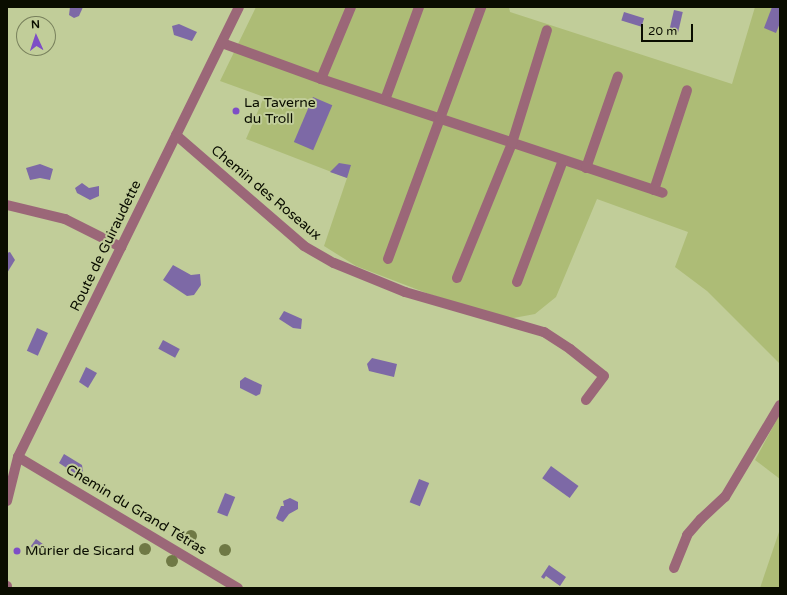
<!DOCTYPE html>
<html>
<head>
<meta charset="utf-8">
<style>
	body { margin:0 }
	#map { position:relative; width:787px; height:595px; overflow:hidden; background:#c1cd99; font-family:"Varela Round",sans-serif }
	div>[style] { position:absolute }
	.green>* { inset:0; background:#adbc76 }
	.water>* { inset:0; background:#7d69a6; transform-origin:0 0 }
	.minor>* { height:10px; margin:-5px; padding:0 5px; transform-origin:5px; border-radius:5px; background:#9b6778 }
	.trees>* { width:12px; height:12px; margin:-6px; border-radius:50%; background:#6f7945 }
	.dots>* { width:11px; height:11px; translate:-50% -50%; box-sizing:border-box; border:2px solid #c1cd99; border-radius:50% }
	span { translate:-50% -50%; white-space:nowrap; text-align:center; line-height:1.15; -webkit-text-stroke:4px #c1cd99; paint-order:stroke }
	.poi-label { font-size:14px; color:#0a0d00 }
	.left { translate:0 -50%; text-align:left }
	.street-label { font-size:14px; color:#0a0d00 }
	.frame { position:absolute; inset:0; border:8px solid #0a0d00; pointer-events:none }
	.north { position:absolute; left:16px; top:16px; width:40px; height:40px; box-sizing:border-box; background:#c1cd99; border:1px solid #78805c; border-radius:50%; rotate:357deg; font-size:11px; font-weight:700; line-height:16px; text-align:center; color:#0a0d00 }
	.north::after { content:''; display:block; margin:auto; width:14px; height:18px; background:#7e4ec6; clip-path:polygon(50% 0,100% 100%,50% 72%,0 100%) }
	.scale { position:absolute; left:641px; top:24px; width:52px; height:18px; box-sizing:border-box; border:2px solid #0a0d00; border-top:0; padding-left:5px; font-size:12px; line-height:14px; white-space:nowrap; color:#0a0d00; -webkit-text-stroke:3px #c1cd99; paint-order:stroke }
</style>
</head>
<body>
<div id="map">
	<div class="green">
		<div style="clip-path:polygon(256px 7px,509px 7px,510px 12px,732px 84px,755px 7px,780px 7px,780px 364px,707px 291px,675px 267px,688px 232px,597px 199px,556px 297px,535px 314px,508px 319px,429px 294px,356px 266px,324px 246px,347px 178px,246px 139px,264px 97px,220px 81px)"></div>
		<div style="clip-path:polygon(780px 414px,780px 479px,755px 460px)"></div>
		<div style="clip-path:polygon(780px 529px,780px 588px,760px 588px)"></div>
	</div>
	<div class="water">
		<div style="clip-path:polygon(70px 7px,83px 7px,79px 16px,74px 18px,69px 15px)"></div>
		<div style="clip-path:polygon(772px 7px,780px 7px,780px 23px,776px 33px,764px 28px)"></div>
		<div style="left:674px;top:10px;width:9px;height:21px;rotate:13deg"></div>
		<div style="left:624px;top:12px;width:21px;height:9px;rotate:17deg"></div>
		<div style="clip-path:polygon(179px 24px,197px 32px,192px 41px,174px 35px,172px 26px)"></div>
		<div style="left:313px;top:97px;width:21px;height:49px;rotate:23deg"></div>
		<div style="clip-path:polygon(339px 163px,351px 165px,347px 178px,330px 172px)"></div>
		<div style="clip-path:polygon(40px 164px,53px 169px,50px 180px,40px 178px,30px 180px,26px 168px)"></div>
		<div style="clip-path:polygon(82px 183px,89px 188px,99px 186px,99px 196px,90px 200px,77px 193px,75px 188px)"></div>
		<div style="clip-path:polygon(10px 252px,15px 260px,7px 273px,7px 253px)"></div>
		<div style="clip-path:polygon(173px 265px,191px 275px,200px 274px,201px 285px,194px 295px,187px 296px,163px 280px)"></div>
		<div style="clip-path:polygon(284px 311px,302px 319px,301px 329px,293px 328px,279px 319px)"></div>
		<div style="left:37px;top:328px;width:12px;height:25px;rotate:24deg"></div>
		<div style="left:163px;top:340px;width:19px;height:10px;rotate:28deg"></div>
		<div style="clip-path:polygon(372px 358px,397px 364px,394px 377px,369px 371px,367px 364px)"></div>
		<div style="clip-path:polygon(86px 367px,97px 373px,88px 388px,79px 382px)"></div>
		<div style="clip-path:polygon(245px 377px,262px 385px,260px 394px,256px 396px,240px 388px,240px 381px)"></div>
		<div style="clip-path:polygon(64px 454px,82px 465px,83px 472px,76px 474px,59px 463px)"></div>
		<div style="left:551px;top:466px;width:34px;height:15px;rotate:36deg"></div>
		<div style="left:419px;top:479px;width:11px;height:25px;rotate:22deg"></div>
		<div style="left:225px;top:493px;width:11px;height:21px;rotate:22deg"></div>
		<div style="clip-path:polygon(290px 498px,298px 502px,298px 509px,289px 514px,283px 522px,278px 520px,276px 518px,281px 506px,284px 506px,283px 501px)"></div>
		<div style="left:36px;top:539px;width:17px;height:9px;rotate:36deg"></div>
		<div style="clip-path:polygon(549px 565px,566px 577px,560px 586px,546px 576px,544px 579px,541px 577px)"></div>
	</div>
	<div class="minor">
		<div style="left:222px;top:43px;width:105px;rotate:20deg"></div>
		<div style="left:321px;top:79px;width:360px;rotate:18.4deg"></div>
		<div style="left:321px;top:79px;width:78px;rotate:-67.4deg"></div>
		<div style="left:385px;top:100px;width:99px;rotate:-69.9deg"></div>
		<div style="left:176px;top:135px;width:169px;rotate:40.9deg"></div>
		<div style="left:304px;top:246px;width:34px;rotate:30deg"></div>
		<div style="left:334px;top:263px;width:77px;rotate:22.2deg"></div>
		<div style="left:405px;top:292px;width:145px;rotate:16.1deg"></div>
		<div style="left:544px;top:332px;width:31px;rotate:33deg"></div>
		<div style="left:570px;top:349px;width:43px;rotate:38.5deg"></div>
		<div style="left:604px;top:376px;width:30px;rotate:127deg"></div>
		<div style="left:586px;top:168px;width:97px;rotate:-70.8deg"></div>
		<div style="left:654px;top:190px;width:105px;rotate:-71.7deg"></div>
		<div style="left:7px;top:205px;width:60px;rotate:13.6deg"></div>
		<div style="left:65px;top:219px;width:63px;rotate:26.6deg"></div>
		<div style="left:388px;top:259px;width:269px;rotate:-69.7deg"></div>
		<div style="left:457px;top:278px;width:146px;rotate:-67.8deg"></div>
		<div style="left:512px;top:143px;width:118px;rotate:-72.8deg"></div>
		<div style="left:517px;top:282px;width:130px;rotate:-69.3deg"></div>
		<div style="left:18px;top:457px;width:256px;rotate:30.8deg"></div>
		<div style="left:7px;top:501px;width:45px;rotate:-76deg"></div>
		<div style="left:18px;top:457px;width:501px;rotate:-63.84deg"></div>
		<div style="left:674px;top:568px;width:35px;rotate:-68deg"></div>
		<div style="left:687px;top:535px;width:21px;rotate:-49deg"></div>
		<div style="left:701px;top:519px;width:33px;rotate:-43deg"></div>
		<div style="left:725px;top:497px;width:107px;rotate:-59.1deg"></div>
		<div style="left:7px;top:586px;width:2px;rotate:90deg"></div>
	</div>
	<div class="trees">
		<div style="left:191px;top:536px"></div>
		<div style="left:145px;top:549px"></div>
		<div style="left:225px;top:550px"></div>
		<div style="left:172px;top:561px"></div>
	</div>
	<div class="dots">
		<div style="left:236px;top:111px;background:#7e4ec6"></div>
		<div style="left:17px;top:551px;background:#7e4ec6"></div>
	</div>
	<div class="poi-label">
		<span class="left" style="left:244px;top:111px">La Taverne<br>du Troll</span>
		<span class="left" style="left:25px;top:551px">Mûrier de Sicard</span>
	</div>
	<div class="street-label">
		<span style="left:266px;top:193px;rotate:40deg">Chemin des Roseaux</span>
		<span style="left:106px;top:246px;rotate:-64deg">Route de Guiraudette</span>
		<span style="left:136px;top:510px;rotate:31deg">Chemin du Grand Tétras</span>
	</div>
	<div class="frame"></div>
	<div class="north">N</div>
	<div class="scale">20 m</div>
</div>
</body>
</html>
